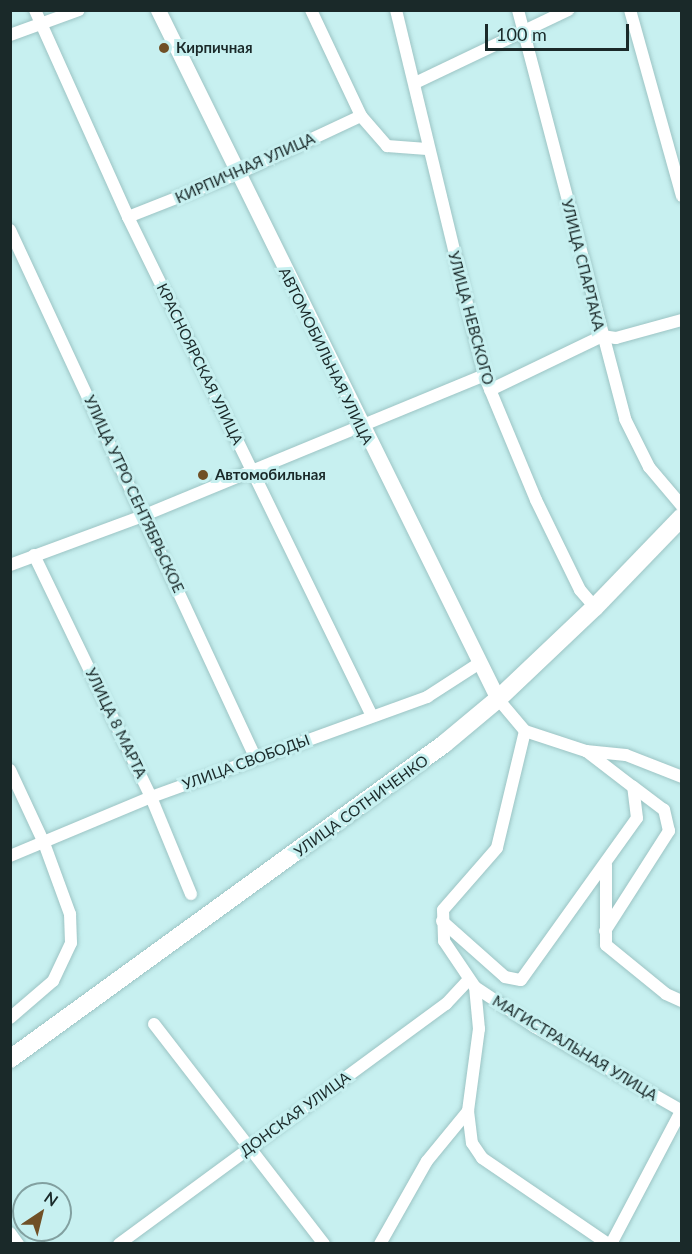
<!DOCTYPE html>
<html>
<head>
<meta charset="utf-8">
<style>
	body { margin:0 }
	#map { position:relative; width:692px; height:1254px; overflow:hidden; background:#c7f0f0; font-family:Lato,sans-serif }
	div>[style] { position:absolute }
	.roads { filter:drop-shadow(0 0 2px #9cc4c4) drop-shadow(0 0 2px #9cc4c4) }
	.minor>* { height:12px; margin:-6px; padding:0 6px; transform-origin:6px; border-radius:6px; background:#fff }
	.tertiary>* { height:15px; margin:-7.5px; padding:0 7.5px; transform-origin:7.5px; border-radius:7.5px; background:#fff }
	.primary>* { height:18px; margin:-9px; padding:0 9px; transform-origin:9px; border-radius:9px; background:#fff }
	.dots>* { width:16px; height:16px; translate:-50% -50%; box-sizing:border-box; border:3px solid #c7f0f0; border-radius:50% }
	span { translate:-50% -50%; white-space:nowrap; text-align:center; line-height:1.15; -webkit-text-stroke:6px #c7f0f0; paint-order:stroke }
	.poi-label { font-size:15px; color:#1a2929; font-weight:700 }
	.left { translate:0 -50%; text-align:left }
	.street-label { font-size:15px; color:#1a2929 }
	.frame { position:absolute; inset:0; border:12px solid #1a2929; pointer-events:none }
	.north { position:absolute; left:12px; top:1182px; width:60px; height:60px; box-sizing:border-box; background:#c7f0f0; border:2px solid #82a0a0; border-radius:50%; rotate:35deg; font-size:16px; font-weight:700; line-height:24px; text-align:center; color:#1a2929 }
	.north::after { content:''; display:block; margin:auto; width:21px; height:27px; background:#705026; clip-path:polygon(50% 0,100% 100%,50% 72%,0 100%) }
	.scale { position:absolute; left:485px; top:24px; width:144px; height:27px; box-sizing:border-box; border:3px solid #1a2929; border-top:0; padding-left:8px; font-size:18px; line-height:21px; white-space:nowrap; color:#1a2929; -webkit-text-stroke:4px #c7f0f0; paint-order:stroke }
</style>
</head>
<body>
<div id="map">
	<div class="roads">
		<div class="minor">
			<div style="left:35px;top:10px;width:227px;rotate:65.8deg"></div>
			<div style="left:128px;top:217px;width:553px;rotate:63.94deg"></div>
			<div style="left:311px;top:10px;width:117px;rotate:64.7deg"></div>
			<div style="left:361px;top:116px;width:40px;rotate:49deg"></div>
			<div style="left:387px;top:146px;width:40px;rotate:4.3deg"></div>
			<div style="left:396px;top:10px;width:375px;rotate:76.4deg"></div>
			<div style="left:484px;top:375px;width:135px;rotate:67.4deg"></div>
			<div style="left:536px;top:500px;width:100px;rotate:63.9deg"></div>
			<div style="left:580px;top:590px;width:23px;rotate:49deg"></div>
			<div style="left:518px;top:10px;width:423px;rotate:75.3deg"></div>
			<div style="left:625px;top:419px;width:54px;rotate:63.4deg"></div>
			<div style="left:649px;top:467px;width:51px;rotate:49.8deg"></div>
			<div style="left:630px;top:10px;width:193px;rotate:74.4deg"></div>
			<div style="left:10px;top:35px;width:73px;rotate:-19.9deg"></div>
			<div style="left:415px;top:83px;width:170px;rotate:-25.5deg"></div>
			<div style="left:128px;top:217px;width:117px;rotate:-21.5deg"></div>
			<div style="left:237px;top:174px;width:137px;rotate:-25.1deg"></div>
			<div style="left:10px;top:230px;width:583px;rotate:65.06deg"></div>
			<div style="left:490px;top:390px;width:124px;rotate:-25.7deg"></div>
			<div style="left:602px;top:336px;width:14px;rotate:8deg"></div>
			<div style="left:616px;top:338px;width:68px;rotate:-15.3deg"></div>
			<div style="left:34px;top:555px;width:269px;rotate:64.2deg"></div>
			<div style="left:151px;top:797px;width:105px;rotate:67.6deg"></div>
			<div style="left:10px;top:565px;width:144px;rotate:-20.3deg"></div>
			<div style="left:145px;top:515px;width:367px;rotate:-22.4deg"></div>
			<div style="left:498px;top:699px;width:42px;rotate:49.8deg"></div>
			<div style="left:525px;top:731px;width:120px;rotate:103.5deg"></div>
			<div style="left:497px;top:848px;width:82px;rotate:131.1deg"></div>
			<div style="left:443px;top:910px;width:31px;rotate:88deg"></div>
			<div style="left:444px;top:941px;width:55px;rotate:56deg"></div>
			<div style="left:475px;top:987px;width:72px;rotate:33.7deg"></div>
			<div style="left:535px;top:1027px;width:169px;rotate:29.7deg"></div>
			<div style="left:525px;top:731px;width:64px;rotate:18.2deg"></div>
			<div style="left:586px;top:751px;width:40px;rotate:5.7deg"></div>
			<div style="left:626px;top:755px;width:60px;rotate:21.4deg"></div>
			<div style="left:10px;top:770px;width:81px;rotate:65deg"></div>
			<div style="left:44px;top:843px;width:76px;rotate:69.9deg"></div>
			<div style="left:70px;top:914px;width:29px;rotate:88deg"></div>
			<div style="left:71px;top:943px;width:42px;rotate:115.3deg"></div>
			<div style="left:53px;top:981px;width:57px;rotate:139.3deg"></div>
			<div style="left:10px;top:856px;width:153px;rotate:-22.7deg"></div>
			<div style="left:151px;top:797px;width:294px;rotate:-19.9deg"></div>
			<div style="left:427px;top:697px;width:61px;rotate:-32.9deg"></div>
			<div style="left:606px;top:865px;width:80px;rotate:90deg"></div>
			<div style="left:606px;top:945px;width:77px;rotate:39.2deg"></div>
			<div style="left:666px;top:994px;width:17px;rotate:24deg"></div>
			<div style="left:442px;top:921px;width:84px;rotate:41.6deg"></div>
			<div style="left:505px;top:977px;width:16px;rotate:11deg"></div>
			<div style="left:521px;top:980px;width:199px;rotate:-54.4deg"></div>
			<div style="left:637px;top:818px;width:31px;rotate:-97deg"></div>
			<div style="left:633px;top:787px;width:59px;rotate:-142.5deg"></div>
			<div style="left:605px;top:931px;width:119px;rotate:-57.4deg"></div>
			<div style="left:669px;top:831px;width:22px;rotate:-103deg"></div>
			<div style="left:664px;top:810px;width:39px;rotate:-143deg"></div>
			<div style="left:154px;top:1024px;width:278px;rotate:52.3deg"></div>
			<div style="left:468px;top:1111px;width:32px;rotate:83deg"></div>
			<div style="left:472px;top:1143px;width:18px;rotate:56deg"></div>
			<div style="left:482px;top:1158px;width:153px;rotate:34.3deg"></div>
			<div style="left:10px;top:1233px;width:14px;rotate:54deg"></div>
			<div style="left:119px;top:1244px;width:406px;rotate:-36.3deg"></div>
			<div style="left:446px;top:1004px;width:33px;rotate:-47deg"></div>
			<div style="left:380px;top:1244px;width:95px;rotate:-60.5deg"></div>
			<div style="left:427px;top:1161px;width:65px;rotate:-50.6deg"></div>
			<div style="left:468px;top:1111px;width:83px;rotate:-82.4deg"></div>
			<div style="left:479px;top:1029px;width:42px;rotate:-95.4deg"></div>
			<div style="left:611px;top:1244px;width:150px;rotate:-62.2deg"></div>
		</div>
		<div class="tertiary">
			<div style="left:158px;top:10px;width:768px;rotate:63.74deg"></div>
		</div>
		<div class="primary">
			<div style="left:10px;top:1059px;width:536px;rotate:-35.97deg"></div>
			<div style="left:444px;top:744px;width:70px;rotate:-39.8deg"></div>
			<div style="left:498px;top:699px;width:134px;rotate:-43.5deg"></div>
			<div style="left:595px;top:607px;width:125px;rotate:-46deg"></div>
		</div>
	</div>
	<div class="dots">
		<div style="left:164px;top:48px;background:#705026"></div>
		<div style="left:203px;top:475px;background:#705026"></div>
	</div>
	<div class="poi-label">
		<span class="left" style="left:176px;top:48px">Кирпичная</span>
		<span class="left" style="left:215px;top:475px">Автомобильная</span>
	</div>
	<div class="street-label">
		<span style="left:245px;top:168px;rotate:-24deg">КИРПИЧНАЯ УЛИЦА</span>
		<span style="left:583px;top:265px;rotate:76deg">УЛИЦА СПАРТАКА</span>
		<span style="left:471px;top:318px;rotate:75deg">УЛИЦА НЕВСКОГО</span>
		<span style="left:326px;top:356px;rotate:64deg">АВТОМОБИЛЬНАЯ УЛИЦА</span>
		<span style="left:200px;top:364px;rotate:64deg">КРАСНОЯРСКАЯ УЛИЦА</span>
		<span style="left:134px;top:494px;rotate:65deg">УЛИЦА УТРО СЕНТЯБРЬСКОЕ</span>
		<span style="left:116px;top:723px;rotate:64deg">УЛИЦА 8 МАРТА</span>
		<span style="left:246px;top:762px;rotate:-20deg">УЛИЦА СВОБОДЫ</span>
		<span style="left:361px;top:806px;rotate:-36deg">УЛИЦА СОТНИЧЕНКО</span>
		<span style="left:575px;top:1048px;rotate:31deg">МАГИСТРАЛЬНАЯ УЛИЦА</span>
		<span style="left:295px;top:1114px;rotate:-36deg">ДОНСКАЯ УЛИЦА</span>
	</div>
	<div class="frame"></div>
	<div class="north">N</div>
	<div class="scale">100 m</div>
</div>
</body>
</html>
